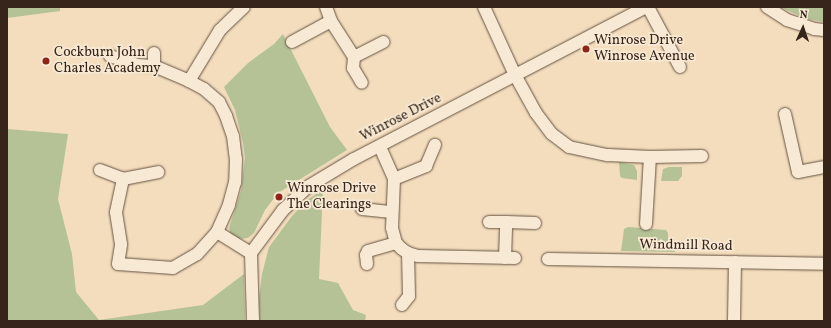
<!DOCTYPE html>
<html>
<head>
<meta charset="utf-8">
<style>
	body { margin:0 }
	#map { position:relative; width:831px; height:328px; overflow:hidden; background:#f3ddbc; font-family:Vollkorn,serif }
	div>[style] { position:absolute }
	.green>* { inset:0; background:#b4c296 }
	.roads { filter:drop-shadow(0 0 1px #665243) drop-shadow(0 0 1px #665243) }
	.minor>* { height:12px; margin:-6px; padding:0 6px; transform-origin:6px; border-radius:6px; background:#f7e9d3 }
	.dots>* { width:11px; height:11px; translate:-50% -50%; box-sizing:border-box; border:2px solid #f7e9d3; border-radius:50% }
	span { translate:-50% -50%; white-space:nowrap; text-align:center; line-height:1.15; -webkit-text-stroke:3.5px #f7e9d3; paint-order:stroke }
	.poi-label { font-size:14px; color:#37241b }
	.left { translate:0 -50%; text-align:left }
	.street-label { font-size:14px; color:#37241b }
	.frame { position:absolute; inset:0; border:8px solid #37241b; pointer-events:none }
	.north { position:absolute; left:783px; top:8px; width:40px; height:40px; -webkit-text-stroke:3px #f7e9d3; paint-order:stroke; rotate:3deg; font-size:11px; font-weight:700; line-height:16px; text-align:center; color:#37241b }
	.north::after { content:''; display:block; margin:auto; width:14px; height:18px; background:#37241b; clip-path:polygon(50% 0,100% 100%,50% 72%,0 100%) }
</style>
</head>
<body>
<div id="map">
	<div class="green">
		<div style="clip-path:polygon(7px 7px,60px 7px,60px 11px,7px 18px)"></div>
		<div style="clip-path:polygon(780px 7px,824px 7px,824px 22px,807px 19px)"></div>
		<div style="clip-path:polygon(283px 34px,330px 127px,347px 150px,278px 193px,265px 210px,254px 233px,248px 238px,237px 239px,231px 235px,229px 228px,241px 191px,245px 158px,243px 143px,235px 110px,224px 87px,248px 63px,274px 44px)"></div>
		<div style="clip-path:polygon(7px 129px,68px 134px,58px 199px,72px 254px,76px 292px,99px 320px,203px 305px,244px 274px,245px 321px,7px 321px)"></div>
		<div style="clip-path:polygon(619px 162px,634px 165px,637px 171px,637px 180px,622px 178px,620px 176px)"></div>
		<div style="clip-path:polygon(669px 167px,682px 167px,682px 176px,678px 181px,661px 181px,663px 169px)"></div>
		<div style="clip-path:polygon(323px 189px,319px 279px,338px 283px,353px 310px,366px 315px,365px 321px,260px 321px,259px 299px,262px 274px,269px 247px,292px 216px,306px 201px)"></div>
		<div style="clip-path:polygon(628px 227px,666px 230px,668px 233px,668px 242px,675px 242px,675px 252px,621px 251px,624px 229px)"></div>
	</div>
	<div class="roads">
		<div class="minor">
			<div style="left:326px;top:7px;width:15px;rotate:70deg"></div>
			<div style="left:331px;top:21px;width:43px;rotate:57.4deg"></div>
			<div style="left:354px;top:57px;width:11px;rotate:95deg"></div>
			<div style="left:353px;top:68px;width:17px;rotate:59deg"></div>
			<div style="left:484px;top:7px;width:75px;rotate:65.5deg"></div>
			<div style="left:515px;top:75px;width:43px;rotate:61.1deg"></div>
			<div style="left:536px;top:113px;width:26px;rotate:53deg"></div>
			<div style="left:552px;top:134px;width:21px;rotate:37deg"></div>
			<div style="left:569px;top:147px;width:40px;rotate:12deg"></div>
			<div style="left:608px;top:155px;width:42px;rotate:2.7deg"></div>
			<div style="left:650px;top:157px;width:52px;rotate:-1.1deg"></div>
			<div style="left:648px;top:7px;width:68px;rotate:61.9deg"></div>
			<div style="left:767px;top:7px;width:24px;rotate:33deg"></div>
			<div style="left:787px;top:20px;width:28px;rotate:18deg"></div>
			<div style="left:814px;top:29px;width:10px;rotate:6deg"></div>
			<div style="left:292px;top:42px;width:44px;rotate:-28.3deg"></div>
			<div style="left:110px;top:56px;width:28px;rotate:18deg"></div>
			<div style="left:137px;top:65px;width:17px;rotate:3deg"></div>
			<div style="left:154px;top:66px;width:38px;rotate:23deg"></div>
			<div style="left:189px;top:81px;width:17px;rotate:28deg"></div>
			<div style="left:204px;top:89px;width:20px;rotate:41deg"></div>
			<div style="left:219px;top:102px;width:16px;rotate:63deg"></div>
			<div style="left:226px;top:116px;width:21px;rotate:71deg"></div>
			<div style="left:233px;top:136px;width:23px;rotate:83deg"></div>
			<div style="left:236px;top:159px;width:23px;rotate:92deg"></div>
			<div style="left:235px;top:182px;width:24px;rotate:105deg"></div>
			<div style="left:229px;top:205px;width:30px;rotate:114deg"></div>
			<div style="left:217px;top:232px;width:30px;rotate:132deg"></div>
			<div style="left:197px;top:254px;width:28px;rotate:150deg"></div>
			<div style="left:173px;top:268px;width:55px;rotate:-175.8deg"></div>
			<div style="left:118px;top:264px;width:20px;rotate:-81deg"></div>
			<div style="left:121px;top:244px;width:32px;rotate:-99deg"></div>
			<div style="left:116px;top:212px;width:34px;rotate:-78deg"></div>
			<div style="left:123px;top:179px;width:36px;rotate:-11deg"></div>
			<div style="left:354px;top:57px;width:33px;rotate:-27deg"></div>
			<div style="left:154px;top:66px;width:13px;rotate:-90deg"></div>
			<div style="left:189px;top:81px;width:60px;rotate:-58.7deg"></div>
			<div style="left:220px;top:30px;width:33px;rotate:-44deg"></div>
			<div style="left:785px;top:114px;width:59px;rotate:77.4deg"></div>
			<div style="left:798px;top:172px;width:26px;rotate:-11deg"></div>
			<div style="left:380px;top:147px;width:35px;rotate:66deg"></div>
			<div style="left:394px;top:179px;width:49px;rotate:92.3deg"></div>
			<div style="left:392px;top:228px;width:16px;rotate:75deg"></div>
			<div style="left:396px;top:243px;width:8px;rotate:45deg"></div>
			<div style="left:402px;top:249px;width:7px;rotate:34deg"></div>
			<div style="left:408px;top:253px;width:10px;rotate:17deg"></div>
			<div style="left:418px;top:256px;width:97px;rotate:1.2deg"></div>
			<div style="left:100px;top:170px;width:25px;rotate:21deg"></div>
			<div style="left:394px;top:179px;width:35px;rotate:-22deg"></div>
			<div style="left:426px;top:166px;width:23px;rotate:-67deg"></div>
			<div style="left:362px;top:209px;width:30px;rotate:6deg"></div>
			<div style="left:489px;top:222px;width:17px"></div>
			<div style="left:646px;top:224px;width:67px;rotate:-86.6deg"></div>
			<div style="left:217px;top:232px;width:40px;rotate:32deg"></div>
			<div style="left:505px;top:258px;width:36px;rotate:-88deg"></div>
			<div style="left:506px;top:222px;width:29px;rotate:2deg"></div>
			<div style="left:548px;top:259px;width:276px;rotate:1deg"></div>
			<div style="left:367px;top:264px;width:9px;rotate:-96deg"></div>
			<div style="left:366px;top:255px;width:4px;rotate:-63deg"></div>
			<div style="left:368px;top:251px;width:29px;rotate:-16deg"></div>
			<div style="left:402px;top:305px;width:11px;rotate:-52deg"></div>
			<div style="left:409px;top:296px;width:43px;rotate:-91.3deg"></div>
			<div style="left:734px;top:320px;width:58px;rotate:-89deg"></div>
			<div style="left:253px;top:321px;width:68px;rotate:-91.7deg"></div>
			<div style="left:251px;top:253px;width:54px;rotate:-53.3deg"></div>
			<div style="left:283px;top:210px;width:35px;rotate:-43deg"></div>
			<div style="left:309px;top:186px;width:52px;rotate:-31deg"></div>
			<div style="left:354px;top:159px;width:329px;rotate:-27.5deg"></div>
		</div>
	</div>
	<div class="dots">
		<div style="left:586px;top:49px;background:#8f2418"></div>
		<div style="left:46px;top:61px;background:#8f2418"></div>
		<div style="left:279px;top:197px;background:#8f2418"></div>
	</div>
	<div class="poi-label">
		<span class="left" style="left:594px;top:49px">Winrose Drive<br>Winrose Avenue</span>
		<span class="left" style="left:54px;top:61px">Cockburn John<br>Charles Academy</span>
		<span class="left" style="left:287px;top:197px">Winrose Drive<br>The Clearings</span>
	</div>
	<div class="street-label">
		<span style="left:401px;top:118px;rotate:-27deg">Winrose Drive</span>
		<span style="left:686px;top:246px;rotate:1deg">Windmill Road</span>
	</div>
	<div class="frame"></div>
	<div class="north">N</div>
</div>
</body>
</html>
